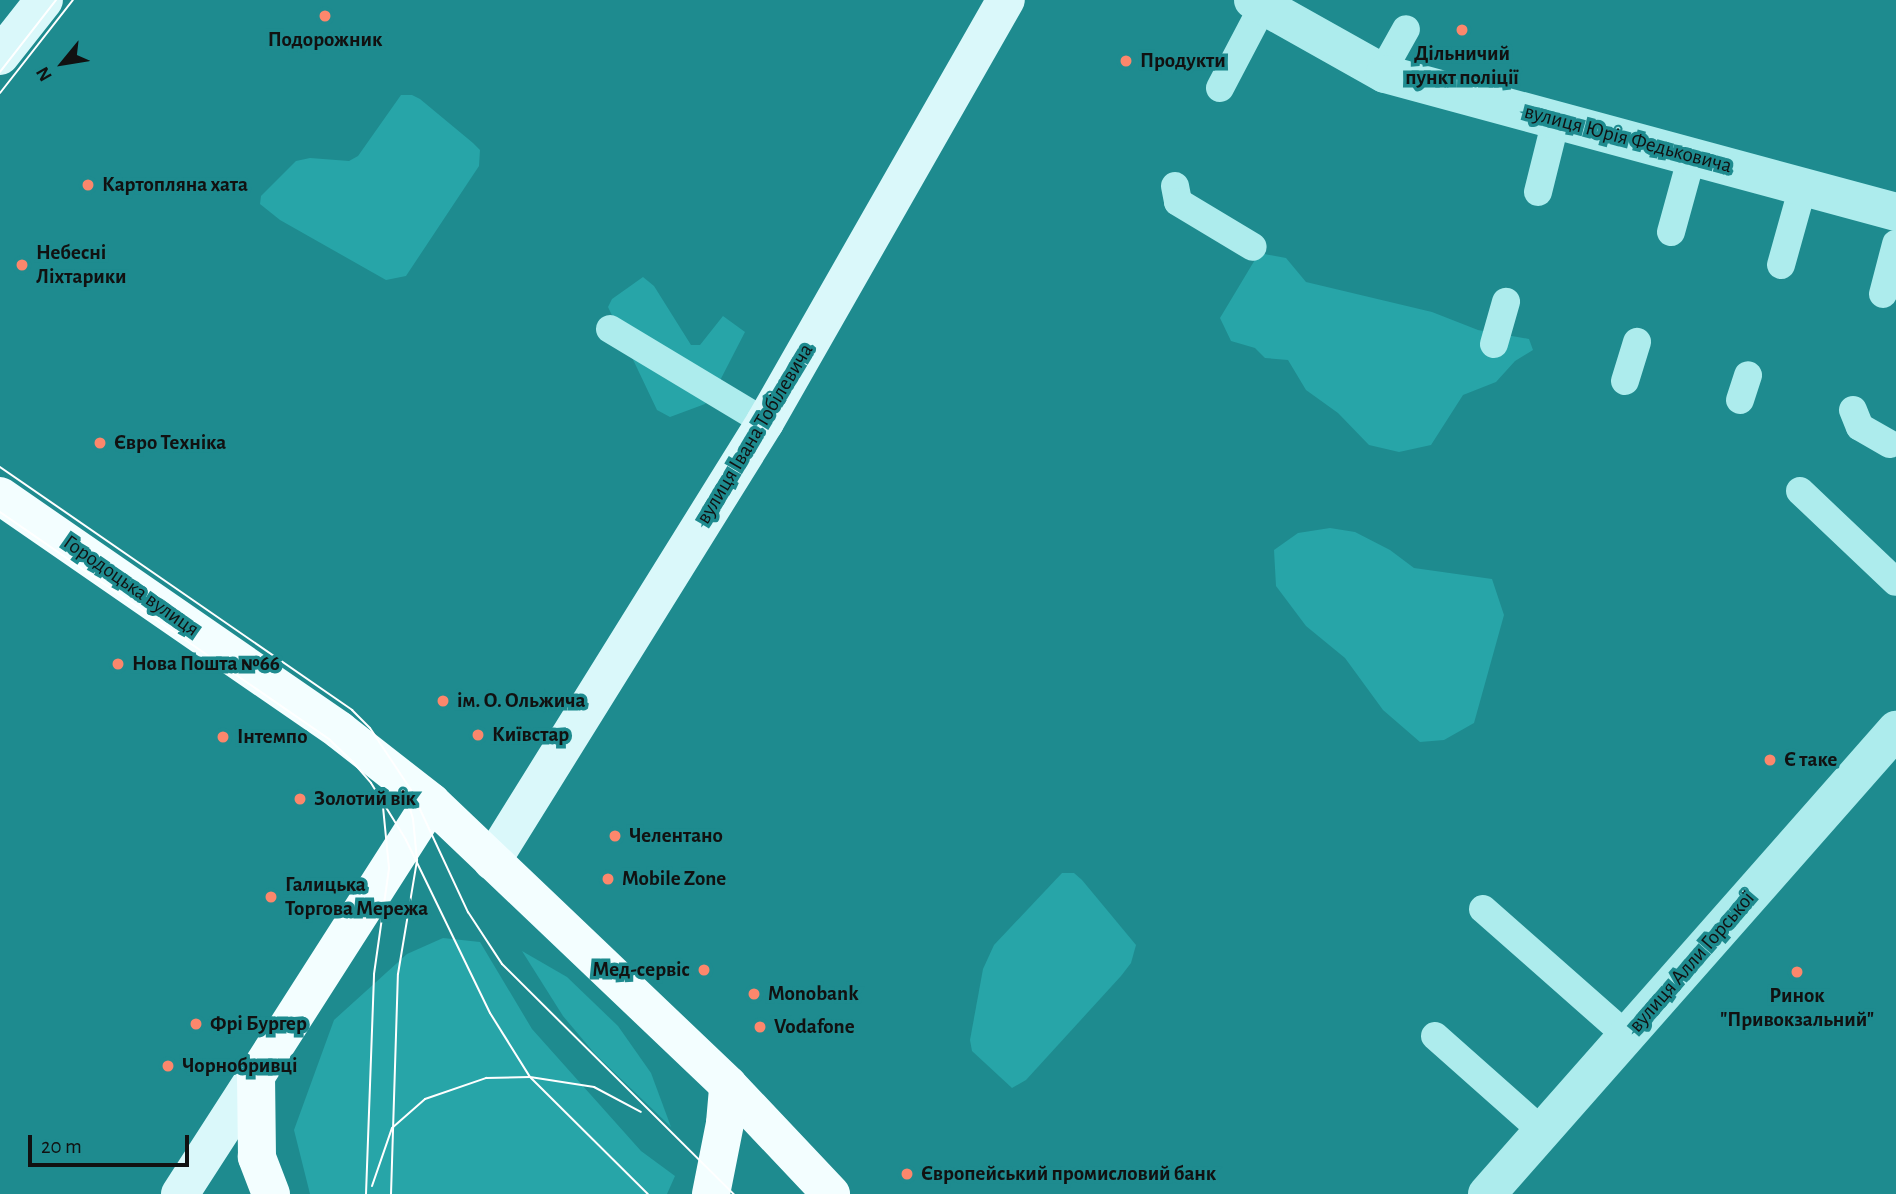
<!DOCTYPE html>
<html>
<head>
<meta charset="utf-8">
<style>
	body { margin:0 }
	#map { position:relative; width:1896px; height:1194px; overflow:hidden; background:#1e8b8f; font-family:"Alegreya Sans",sans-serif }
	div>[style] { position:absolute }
	.green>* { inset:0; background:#27a5a8 }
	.lane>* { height:28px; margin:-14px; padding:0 14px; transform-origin:14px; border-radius:14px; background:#adeced }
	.street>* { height:38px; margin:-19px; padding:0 19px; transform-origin:19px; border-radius:19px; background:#adeced }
	.secondary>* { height:38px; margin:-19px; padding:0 19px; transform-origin:19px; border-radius:19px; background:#daf8fa }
	.primary>* { height:38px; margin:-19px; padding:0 19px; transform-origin:19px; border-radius:19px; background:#f3feff }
	.tram>* { height:2px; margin:-1px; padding:0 1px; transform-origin:1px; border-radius:1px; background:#fff }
	.dots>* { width:19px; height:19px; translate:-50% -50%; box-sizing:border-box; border:4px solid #1e8b8f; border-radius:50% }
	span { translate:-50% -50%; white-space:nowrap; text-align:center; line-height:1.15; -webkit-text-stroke:7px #1e8b8f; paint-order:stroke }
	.poi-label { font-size:21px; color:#111; font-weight:700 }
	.left { translate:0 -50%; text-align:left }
	.right { translate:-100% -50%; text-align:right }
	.street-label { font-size:21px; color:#111 }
	.north { position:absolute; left:28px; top:28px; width:70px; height:70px; -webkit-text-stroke:5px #1e8b8f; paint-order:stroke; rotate:240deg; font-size:19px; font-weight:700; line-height:28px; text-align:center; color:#111 }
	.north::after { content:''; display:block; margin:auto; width:24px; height:32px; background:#111; clip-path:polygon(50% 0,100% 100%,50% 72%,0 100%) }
	.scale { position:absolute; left:28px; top:1135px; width:161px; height:32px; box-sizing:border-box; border:4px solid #111; border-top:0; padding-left:9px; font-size:21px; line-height:24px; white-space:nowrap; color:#111; -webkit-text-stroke:5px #1e8b8f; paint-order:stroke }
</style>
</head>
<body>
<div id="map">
	<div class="green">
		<div style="clip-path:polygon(401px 95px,412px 95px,420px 99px,473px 143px,480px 150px,479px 166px,406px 276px,386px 280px,280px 220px,260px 204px,261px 196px,296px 161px,310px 158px,349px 161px,358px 156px)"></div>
		<div style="clip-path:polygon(1259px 253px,1286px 258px,1306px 282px,1432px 312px,1478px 330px,1529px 339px,1533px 350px,1515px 361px,1496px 382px,1463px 395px,1431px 445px,1399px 452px,1369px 445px,1338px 413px,1306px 390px,1288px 360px,1265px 358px,1255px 348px,1231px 341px,1220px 318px)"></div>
		<div style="clip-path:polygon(643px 277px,654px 286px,691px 345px,700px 345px,723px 316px,745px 332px,712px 396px,705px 404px,670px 417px,657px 410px,608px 307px,612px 299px)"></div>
		<div style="clip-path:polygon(1330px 528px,1355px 532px,1390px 550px,1414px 568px,1492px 579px,1504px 615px,1474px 723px,1444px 740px,1420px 742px,1383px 710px,1345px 658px,1306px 626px,1276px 586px,1274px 550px,1298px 533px)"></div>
		<div style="clip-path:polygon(1062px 873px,1074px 873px,1082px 880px,1136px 945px,1131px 963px,1121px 976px,1026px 1080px,1012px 1088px,972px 1051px,970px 1040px,983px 969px,994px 945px)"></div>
		<div style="clip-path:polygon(443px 938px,480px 942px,532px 1029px,641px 1151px,675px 1176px,667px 1194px,310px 1194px,294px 1130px,334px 1020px,407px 954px)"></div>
		<div style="clip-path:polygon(522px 951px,567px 977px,618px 1026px,651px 1073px,671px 1127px,595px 1054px,563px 1016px)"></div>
	</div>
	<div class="lane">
		<div style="left:1382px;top:72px;width:49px;rotate:-60.8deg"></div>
		<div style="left:1220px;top:88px;width:93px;rotate:-62.3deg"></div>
		<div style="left:1175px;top:186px;width:16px;rotate:79deg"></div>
		<div style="left:1178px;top:202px;width:87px;rotate:31deg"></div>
		<div style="left:1538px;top:192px;width:74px;rotate:-76deg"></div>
		<div style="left:1671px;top:232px;width:79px;rotate:-74.6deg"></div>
		<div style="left:1781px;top:265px;width:82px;rotate:-74.4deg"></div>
		<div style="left:1883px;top:294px;width:52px;rotate:-75.4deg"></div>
		<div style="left:610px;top:329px;width:181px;rotate:31deg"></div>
		<div style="left:1494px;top:344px;width:44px;rotate:-74.1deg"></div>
		<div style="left:1625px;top:381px;width:41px;rotate:-72.9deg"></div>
		<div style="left:1740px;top:400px;width:26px;rotate:-72deg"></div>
		<div style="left:1853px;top:410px;width:18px;rotate:68deg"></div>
		<div style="left:1860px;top:427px;width:34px;rotate:30deg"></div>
		<div style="left:1800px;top:491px;width:132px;rotate:43.5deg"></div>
		<div style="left:1483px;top:909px;width:192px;rotate:41.4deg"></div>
		<div style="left:1435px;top:1036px;width:144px;rotate:41.6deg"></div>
	</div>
	<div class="street">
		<div style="left:1253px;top:0;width:151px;rotate:29.3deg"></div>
		<div style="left:1385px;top:74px;width:529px;rotate:15.11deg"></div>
		<div style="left:1487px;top:1194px;width:619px;rotate:-48.6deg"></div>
	</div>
	<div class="secondary">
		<div style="left:0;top:56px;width:71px;rotate:-51.8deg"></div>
		<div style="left:492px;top:861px;width:517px;rotate:-58.12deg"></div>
		<div style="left:765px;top:422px;width:486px;rotate:-60.3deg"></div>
		<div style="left:180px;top:1194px;width:140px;rotate:-57.2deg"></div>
	</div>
	<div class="primary">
		<div style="left:0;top:496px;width:412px;rotate:34.6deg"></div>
		<div style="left:339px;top:730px;width:117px;rotate:38deg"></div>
		<div style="left:431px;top:802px;width:410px;rotate:43.6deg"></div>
		<div style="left:728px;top:1085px;width:150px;rotate:46.6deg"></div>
		<div style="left:271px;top:1194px;width:40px;rotate:-111deg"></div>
		<div style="left:257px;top:1157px;width:81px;rotate:-90.7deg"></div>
		<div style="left:256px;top:1076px;width:325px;rotate:-57.4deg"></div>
		<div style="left:711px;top:1194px;width:72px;rotate:-78.8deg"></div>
		<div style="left:725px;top:1123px;width:38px;rotate:-85deg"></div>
	</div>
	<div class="tram">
		<div style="left:0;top:72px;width:91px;rotate:-52.1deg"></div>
		<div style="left:0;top:93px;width:118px;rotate:-51.9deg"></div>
		<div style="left:0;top:467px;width:428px;rotate:34.6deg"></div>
		<div style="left:352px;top:710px;width:25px;rotate:45deg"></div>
		<div style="left:370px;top:728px;width:74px;rotate:56.5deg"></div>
		<div style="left:411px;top:790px;width:135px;rotate:65deg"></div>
		<div style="left:468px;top:912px;width:62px;rotate:56.8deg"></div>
		<div style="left:502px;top:964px;width:327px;rotate:44.8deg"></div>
		<div style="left:0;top:512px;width:401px;rotate:34.6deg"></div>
		<div style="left:330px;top:740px;width:30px;rotate:44deg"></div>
		<div style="left:352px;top:761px;width:29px;rotate:49deg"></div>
		<div style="left:371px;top:783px;width:67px;rotate:58.4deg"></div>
		<div style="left:406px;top:840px;width:192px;rotate:64.1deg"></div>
		<div style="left:490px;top:1013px;width:75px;rotate:58deg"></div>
		<div style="left:530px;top:1077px;width:166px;rotate:44.8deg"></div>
		<div style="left:372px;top:1186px;width:61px;rotate:-71deg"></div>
		<div style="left:392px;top:1128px;width:44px;rotate:-41.3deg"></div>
		<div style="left:425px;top:1099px;width:65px;rotate:-19deg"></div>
		<div style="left:486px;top:1078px;width:44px;rotate:-1.3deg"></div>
		<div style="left:530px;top:1077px;width:65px;rotate:8.9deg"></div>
		<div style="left:594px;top:1087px;width:53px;rotate:28deg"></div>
		<div style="left:366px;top:1194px;width:220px;rotate:-87.9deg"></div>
		<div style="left:374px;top:974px;width:107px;rotate:-81.9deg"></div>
		<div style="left:389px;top:868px;width:61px;rotate:-95.6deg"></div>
		<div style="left:391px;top:1194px;width:220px;rotate:-88.2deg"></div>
		<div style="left:398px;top:974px;width:116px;rotate:-80.5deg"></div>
		<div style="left:417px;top:860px;width:41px;rotate:-95.6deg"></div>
		<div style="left:413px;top:819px;width:22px;rotate:-106deg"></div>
	</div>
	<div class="dots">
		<div style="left:325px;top:16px;background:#fc876c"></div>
		<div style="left:1462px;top:30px;background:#fc876c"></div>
		<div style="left:1126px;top:61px;background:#fc876c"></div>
		<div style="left:88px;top:185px;background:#fc876c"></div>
		<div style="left:22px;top:265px;background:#fc876c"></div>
		<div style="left:100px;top:443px;background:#fc876c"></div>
		<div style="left:118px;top:664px;background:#fc876c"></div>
		<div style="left:443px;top:701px;background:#fc876c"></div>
		<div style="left:478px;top:735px;background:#fc876c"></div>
		<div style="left:223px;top:737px;background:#fc876c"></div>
		<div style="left:1770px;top:760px;background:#fc876c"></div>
		<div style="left:300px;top:799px;background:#fc876c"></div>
		<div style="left:615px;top:836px;background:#fc876c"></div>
		<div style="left:608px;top:879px;background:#fc876c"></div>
		<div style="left:271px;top:897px;background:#fc876c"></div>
		<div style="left:704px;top:970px;background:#fc876c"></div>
		<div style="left:1797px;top:972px;background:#fc876c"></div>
		<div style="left:754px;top:994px;background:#fc876c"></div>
		<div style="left:196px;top:1024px;background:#fc876c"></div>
		<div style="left:760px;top:1027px;background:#fc876c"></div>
		<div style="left:168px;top:1066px;background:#fc876c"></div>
		<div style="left:907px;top:1174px;background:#fc876c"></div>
	</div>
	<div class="poi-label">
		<span style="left:325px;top:40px">Подорожник</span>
		<span style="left:1462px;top:66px">Дільничий<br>пункт поліції</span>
		<span class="left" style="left:1140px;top:61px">Продукти</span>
		<span class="left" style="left:102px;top:185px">Картопляна хата</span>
		<span class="left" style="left:36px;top:265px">Небесні<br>Ліхтарики</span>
		<span class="left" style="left:114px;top:443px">Євро Техніка</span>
		<span class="left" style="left:132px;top:664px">Нова Пошта №66</span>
		<span class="left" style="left:457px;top:701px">ім. О. Ольжича</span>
		<span class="left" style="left:492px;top:735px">Київстар</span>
		<span class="left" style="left:237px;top:737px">Інтемпо</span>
		<span class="left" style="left:1784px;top:760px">Є таке</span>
		<span class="left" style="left:314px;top:799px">Золотий вік</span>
		<span class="left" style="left:629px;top:836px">Челентано</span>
		<span class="left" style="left:622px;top:879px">Mobile Zone</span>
		<span class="left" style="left:285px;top:897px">Галицька<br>Торгова Мережа</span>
		<span class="right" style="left:690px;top:970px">Мед-сервіс</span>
		<span class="left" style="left:768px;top:994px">Monobank</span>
		<span style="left:1797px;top:1008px">Ринок<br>"Привокзальний"</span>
		<span class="left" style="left:210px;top:1024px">Фрі Бургер</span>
		<span class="left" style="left:774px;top:1027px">Vodafone</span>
		<span class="left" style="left:182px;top:1066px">Чорнобривці</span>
		<span class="left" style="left:921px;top:1174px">Європейський промисловий банк</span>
	</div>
	<div class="street-label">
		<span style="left:1628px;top:139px;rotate:15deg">вулиця Юрія Федьковича</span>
		<span style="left:755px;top:434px;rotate:-59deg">вулиця Івана Тобілевича</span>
		<span style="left:131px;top:586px;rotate:35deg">Городоцька вулиця</span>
		<span style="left:1692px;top:962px;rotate:-49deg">вулиця Алли Горської</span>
	</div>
	<div class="north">N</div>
	<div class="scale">20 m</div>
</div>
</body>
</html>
